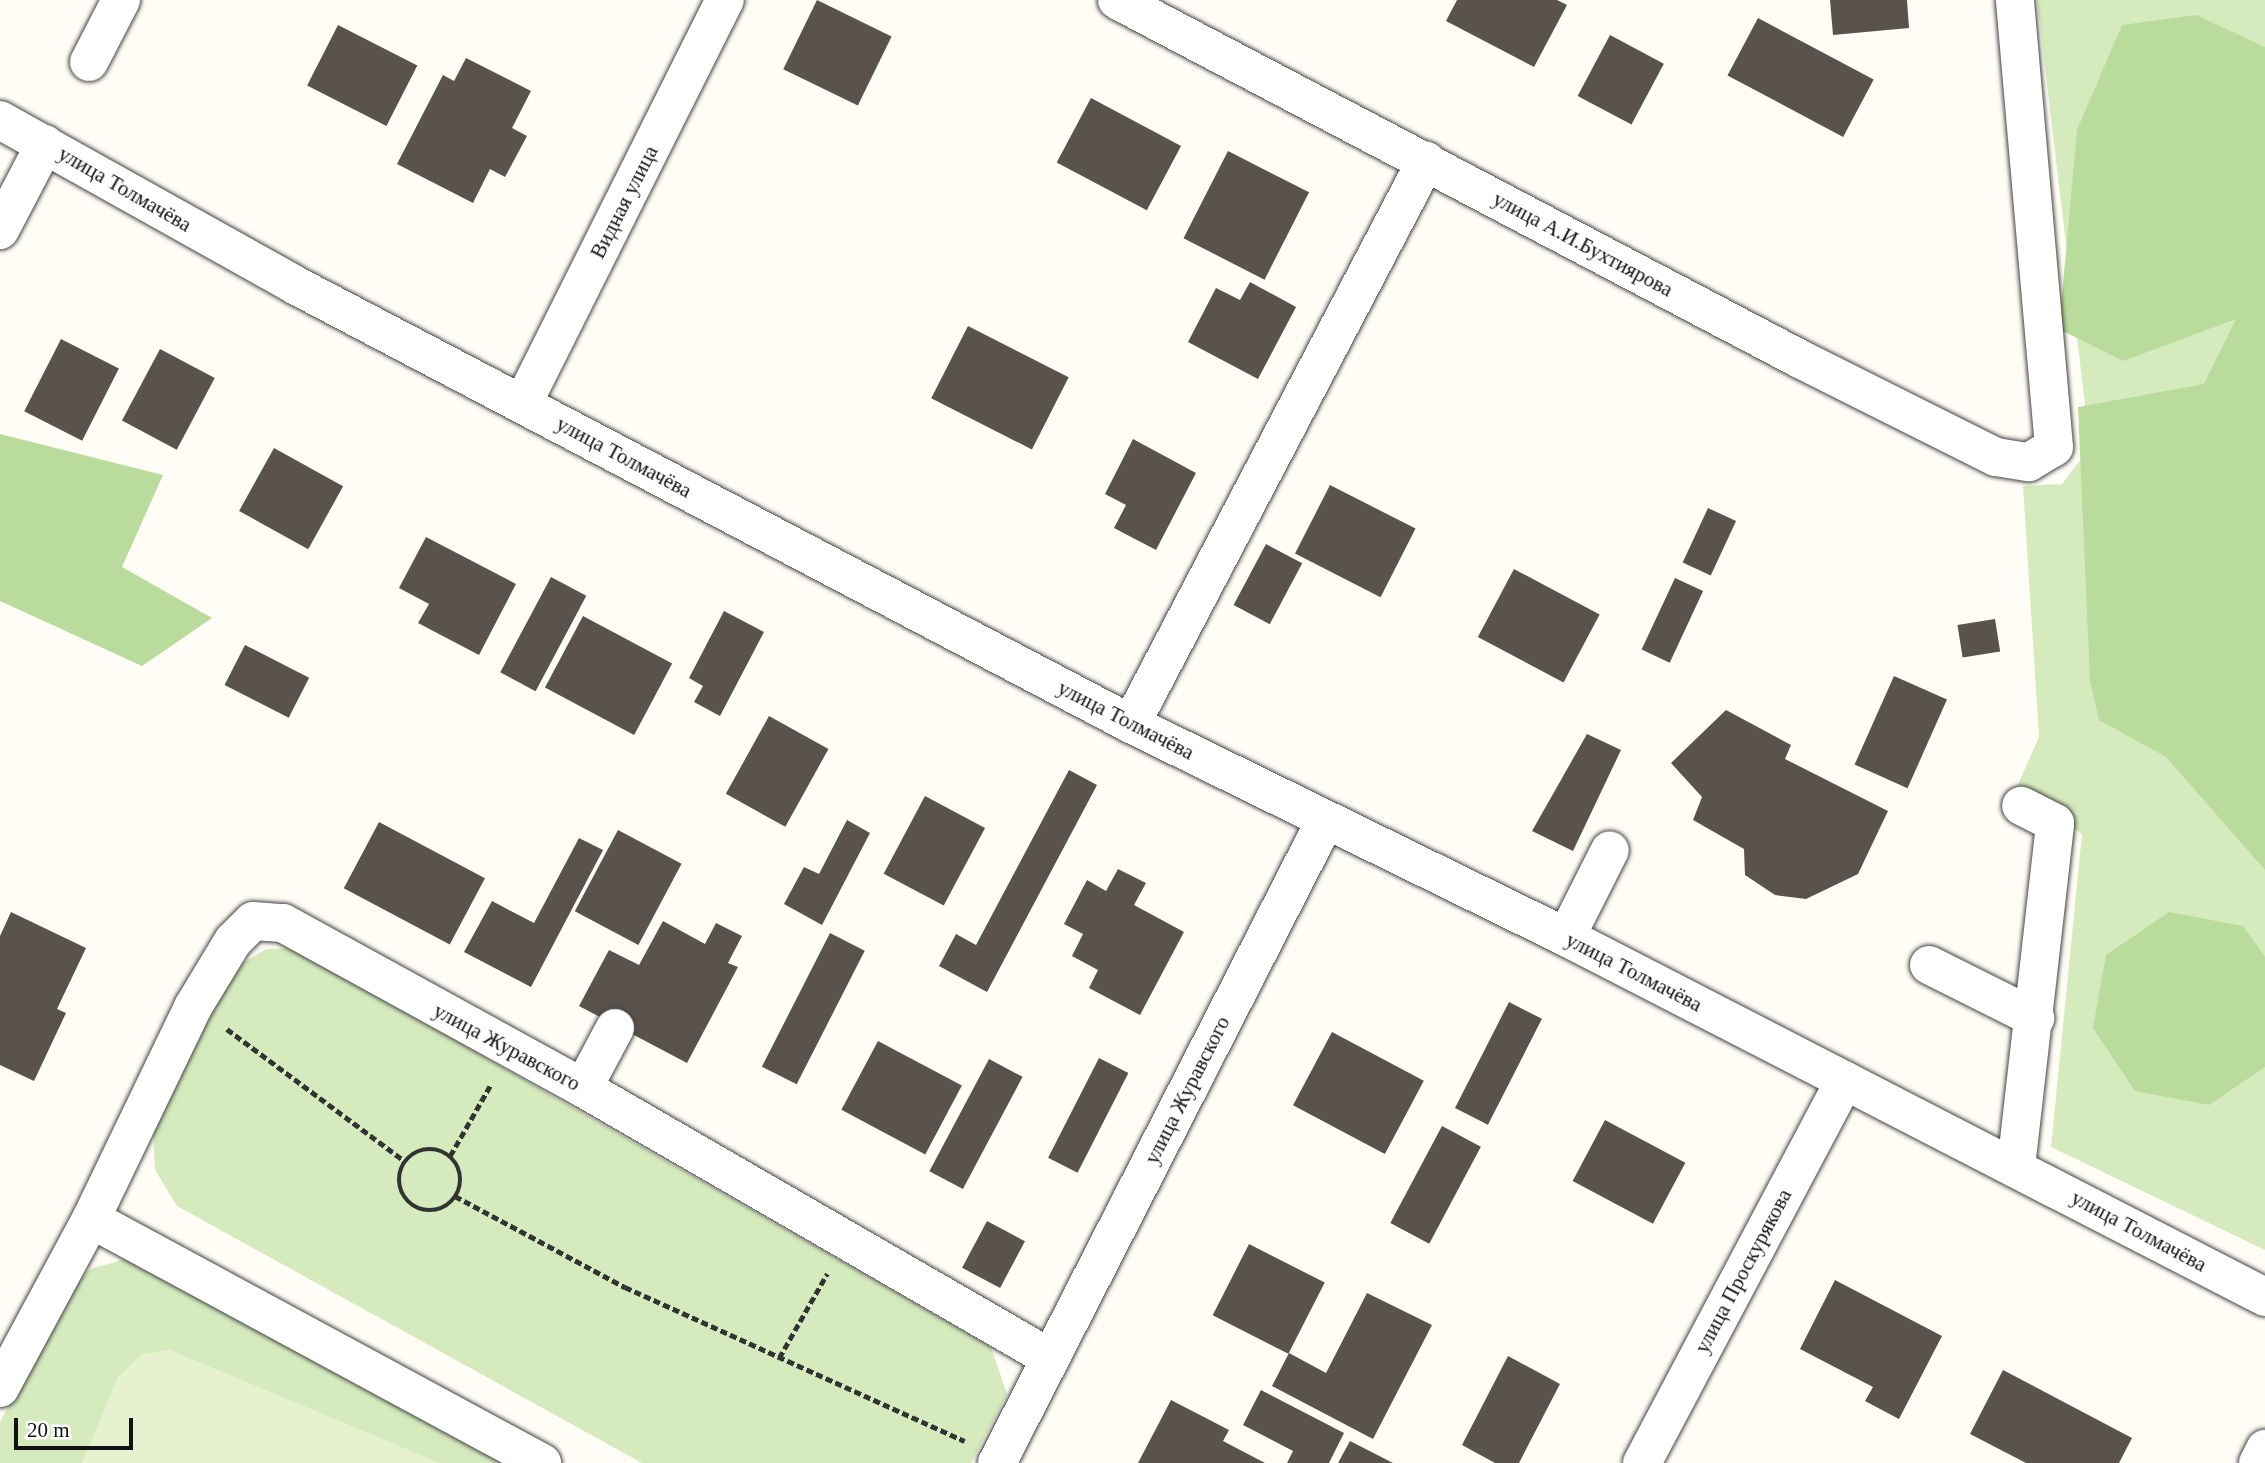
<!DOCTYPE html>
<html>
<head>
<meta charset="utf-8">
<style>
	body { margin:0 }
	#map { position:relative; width:2265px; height:1463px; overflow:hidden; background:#fffdf5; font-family:Georgia,serif }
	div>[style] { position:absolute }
	.green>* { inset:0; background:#d5ebbd }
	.forest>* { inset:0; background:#b9dc9c }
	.pitch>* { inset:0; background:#e6f2cf }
	.building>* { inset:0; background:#5a524d; transform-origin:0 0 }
	.path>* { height:4.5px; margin-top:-2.25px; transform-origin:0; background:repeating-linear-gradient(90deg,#333 0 7px,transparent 0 10.5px) }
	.path>.ring { margin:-2.25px; padding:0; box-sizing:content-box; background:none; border:4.5px solid #333; border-radius:50% }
	.roads { filter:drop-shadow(0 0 2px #444) drop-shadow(0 0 2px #444) }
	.minor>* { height:38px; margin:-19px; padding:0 19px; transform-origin:19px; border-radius:19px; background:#fff }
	span { translate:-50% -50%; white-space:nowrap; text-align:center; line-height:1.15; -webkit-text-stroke:7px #fff; paint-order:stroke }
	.street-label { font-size:21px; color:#111 }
	.scale { position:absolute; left:14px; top:1418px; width:119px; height:32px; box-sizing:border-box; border:4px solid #111; border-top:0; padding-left:9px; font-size:21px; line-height:24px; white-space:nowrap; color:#111; -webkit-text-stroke:5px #fff; paint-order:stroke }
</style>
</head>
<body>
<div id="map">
	<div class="green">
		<div style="clip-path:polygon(2037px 0,2265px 0,2265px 1250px,2051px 1147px,2082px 834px,2016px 789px,2039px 737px,2023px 486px,2062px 484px,2090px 447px)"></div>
		<div style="clip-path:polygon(294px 948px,991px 1347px,1007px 1394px,971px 1463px,642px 1463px,177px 1206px,155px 1170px,153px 1129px,163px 1093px,238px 966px,266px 949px)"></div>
		<div style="clip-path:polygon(137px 1256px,518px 1463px,0 1463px,0 1422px,71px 1290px,90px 1269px)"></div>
	</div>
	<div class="forest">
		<div style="clip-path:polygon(2196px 15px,2265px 47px,2265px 870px,2166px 757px,2099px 720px,2090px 681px,2078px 407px,2204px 384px,2236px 319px,2123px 361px,2059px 329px,2077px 130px,2122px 25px)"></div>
		<div style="clip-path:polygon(0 434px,163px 475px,122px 567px,212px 618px,142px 666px,0 601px)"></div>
		<div style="clip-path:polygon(2169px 912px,2243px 926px,2265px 957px,2265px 1067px,2209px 1105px,2135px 1091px,2093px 1028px,2106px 955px)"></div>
	</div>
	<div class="pitch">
		<div style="clip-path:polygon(170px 1350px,440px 1463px,82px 1463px,118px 1377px,142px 1354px)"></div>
	</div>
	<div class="building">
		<div style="left:817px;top:0;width:83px;height:77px;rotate:26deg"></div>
		<div style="clip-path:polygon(1457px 0,1557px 0,1567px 5px,1534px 67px,1446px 21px)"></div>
		<div style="clip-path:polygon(1830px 0,1907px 0,1909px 28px,1833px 35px)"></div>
		<div style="left:1758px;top:18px;width:131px;height:65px;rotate:28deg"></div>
		<div style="left:338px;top:25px;width:89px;height:68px;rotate:27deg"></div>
		<div style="left:1610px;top:35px;width:61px;height:69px;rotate:28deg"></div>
		<div style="clip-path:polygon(466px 58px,531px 91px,512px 128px,527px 136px,505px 177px,490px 169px,473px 203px,397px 164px,443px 75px,454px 81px)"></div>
		<div style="left:1091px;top:98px;width:102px;height:73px;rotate:28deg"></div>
		<div style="left:1228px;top:151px;width:91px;height:98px;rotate:27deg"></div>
		<div style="clip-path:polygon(1250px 282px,1296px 307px,1258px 379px,1188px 342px,1216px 288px,1240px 300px)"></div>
		<div style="left:968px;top:326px;width:113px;height:81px;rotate:27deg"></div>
		<div style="left:61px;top:339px;width:65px;height:81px;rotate:27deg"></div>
		<div style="left:160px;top:349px;width:62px;height:81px;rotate:28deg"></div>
		<div style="clip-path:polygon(1133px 439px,1196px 473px,1156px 550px,1114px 528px,1126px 505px,1105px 494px)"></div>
		<div style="left:274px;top:448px;width:79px;height:72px;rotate:29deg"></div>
		<div style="left:1330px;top:485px;width:96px;height:77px;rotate:27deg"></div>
		<div style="left:1708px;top:508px;width:31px;height:60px;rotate:25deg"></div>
		<div style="clip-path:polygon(426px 537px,516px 584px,479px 655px,418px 623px,429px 604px,399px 588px)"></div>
		<div style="left:1266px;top:544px;width:41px;height:69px;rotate:28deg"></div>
		<div style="left:1514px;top:569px;width:97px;height:77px;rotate:28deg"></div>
		<div style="left:551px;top:577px;width:40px;height:108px;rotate:28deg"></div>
		<div style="left:1675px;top:578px;width:31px;height:79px;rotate:25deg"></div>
		<div style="clip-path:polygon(724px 611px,764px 632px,720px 716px,694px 702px,703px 686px,689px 678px)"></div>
		<div style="left:583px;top:616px;width:101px;height:81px;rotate:28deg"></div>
		<div style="left:1995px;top:619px;width:33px;height:38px;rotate:81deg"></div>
		<div style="left:245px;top:645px;width:72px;height:45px;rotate:27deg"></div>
		<div style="left:1894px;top:676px;width:58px;height:97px;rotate:24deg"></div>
		<div style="clip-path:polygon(1726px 710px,1791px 745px,1785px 759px,1888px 811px,1858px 874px,1806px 899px,1775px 895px,1745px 875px,1744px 849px,1693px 820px,1702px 797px,1671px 763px)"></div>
		<div style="left:769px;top:716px;width:68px;height:89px;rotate:29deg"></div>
		<div style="clip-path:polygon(1587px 734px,1621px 750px,1573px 851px,1532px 831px)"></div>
		<div style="clip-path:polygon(1069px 770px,1097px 785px,987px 992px,939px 966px,956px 934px,976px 945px)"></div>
		<div style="left:925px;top:796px;width:68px;height:88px;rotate:28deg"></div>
		<div style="clip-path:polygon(847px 820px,870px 833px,822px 925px,784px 904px,804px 867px,819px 874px)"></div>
		<div style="left:379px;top:822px;width:120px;height:75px;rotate:28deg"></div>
		<div style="left:618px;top:830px;width:72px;height:92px;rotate:28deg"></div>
		<div style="clip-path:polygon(579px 838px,603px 850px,531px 987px,464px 952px,492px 901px,534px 923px)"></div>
		<div style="clip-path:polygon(1118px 869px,1146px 883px,1134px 905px,1184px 932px,1140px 1015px,1089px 988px,1098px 970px,1072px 956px,1083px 934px,1064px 924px,1087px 880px,1106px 891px)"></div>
		<div style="clip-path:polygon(11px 912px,86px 948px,57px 1009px,66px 1013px,34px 1081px,0 1065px,0 936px)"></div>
		<div style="clip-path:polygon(663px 921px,705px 944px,716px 923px,742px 936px,728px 963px,738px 967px,687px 1063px,579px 1006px,609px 950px,639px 965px)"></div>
		<div style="left:830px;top:933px;width:39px;height:150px;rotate:27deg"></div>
		<div style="left:1509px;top:1002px;width:37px;height:119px;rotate:27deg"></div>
		<div style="left:1332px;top:1032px;width:104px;height:83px;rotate:28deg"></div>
		<div style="left:878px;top:1041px;width:95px;height:78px;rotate:28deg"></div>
		<div style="left:1099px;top:1058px;width:33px;height:112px;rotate:27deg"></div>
		<div style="left:989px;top:1059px;width:38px;height:127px;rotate:28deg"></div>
		<div style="left:1605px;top:1120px;width:91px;height:69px;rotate:28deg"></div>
		<div style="left:1442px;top:1126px;width:44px;height:110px;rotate:28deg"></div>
		<div style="left:987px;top:1221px;width:43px;height:53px;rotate:28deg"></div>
		<div style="left:1249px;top:1244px;width:85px;height:80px;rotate:27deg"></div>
		<div style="clip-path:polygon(1835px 1280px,1942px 1336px,1899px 1419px,1865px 1401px,1873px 1387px,1800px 1349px)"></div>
		<div style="clip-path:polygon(1367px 1293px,1432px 1325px,1373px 1439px,1272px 1386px,1289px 1353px,1326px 1373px)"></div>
		<div style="clip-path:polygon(1508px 1356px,1560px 1384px,1519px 1463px,1495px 1463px,1462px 1445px)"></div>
		<div style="clip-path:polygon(2003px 1370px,2132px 1438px,2119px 1463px,2026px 1463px,1970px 1434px)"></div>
		<div style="clip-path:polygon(1261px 1390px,1344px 1433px,1329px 1463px,1287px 1463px,1293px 1451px,1243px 1425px)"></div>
		<div style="clip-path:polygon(1171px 1400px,1229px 1430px,1223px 1441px,1265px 1463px,1138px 1463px)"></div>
		<div style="clip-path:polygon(1350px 1441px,1393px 1463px,1338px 1463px)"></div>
	</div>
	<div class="path">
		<div style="left:227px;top:1029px;width:223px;rotate:36.6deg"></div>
		<div class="ring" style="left:399px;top:1149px;width:57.5px;height:57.5px"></div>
		<div style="left:450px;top:1156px;width:83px;rotate:-60.3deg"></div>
		<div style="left:455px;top:1196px;width:193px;rotate:28.2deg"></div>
		<div style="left:625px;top:1287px;width:373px;rotate:24.4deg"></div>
		<div style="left:779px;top:1358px;width:97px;rotate:-60.3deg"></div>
	</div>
	<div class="roads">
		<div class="minor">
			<div style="left:1117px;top:0;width:769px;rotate:27.73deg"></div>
			<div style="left:1798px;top:358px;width:221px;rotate:26.6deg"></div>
			<div style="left:1996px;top:457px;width:33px;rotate:9deg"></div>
			<div style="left:2029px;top:462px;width:29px;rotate:-31deg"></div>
			<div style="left:2054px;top:447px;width:449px;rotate:-95deg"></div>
			<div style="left:89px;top:62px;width:70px;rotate:-62.7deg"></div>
			<div style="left:0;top:120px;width:336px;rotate:29.2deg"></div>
			<div style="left:293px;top:284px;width:946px;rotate:27.7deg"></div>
			<div style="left:1131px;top:724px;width:484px;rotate:26.1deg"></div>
			<div style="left:1566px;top:937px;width:786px;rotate:27.25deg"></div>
			<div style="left:0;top:230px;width:97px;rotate:-62.4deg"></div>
			<div style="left:523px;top:403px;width:451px;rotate:-63.4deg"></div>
			<div style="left:1131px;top:724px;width:636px;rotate:-62.35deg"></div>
			<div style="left:1566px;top:937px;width:97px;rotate:-63.2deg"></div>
			<div style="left:1929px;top:965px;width:119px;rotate:26.6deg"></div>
			<div style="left:583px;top:1088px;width:68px;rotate:-61.9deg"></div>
			<div style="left:2016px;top:1167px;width:346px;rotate:-83.5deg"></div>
			<div style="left:2055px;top:823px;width:38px;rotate:-153deg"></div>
			<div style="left:91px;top:1219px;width:235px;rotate:-64.3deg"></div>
			<div style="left:193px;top:1007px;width:77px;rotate:-58.8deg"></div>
			<div style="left:233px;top:941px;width:28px;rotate:-45deg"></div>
			<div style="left:253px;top:921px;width:30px;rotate:4deg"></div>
			<div style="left:283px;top:923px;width:342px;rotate:28.8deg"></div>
			<div style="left:583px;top:1088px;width:539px;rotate:30.03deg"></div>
			<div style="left:0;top:1388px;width:192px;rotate:-61.7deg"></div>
			<div style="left:91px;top:1219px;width:513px;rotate:28.41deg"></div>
			<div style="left:997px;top:1463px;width:721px;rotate:-62.94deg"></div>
			<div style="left:1642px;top:1463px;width:433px;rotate:-62.1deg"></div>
			<div style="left:2258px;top:1463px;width:16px;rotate:-63deg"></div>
		</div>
	</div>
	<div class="street-label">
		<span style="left:125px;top:189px;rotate:30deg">улица Толмачёва</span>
		<span style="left:624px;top:202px;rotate:-63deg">Видная улица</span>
		<span style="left:1583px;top:244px;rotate:28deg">улица А.И.Бухтиярова</span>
		<span style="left:624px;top:457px;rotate:28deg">улица Толмачёва</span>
		<span style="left:1126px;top:720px;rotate:27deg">улица Толмачёва</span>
		<span style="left:1634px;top:972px;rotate:27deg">улица Толмачёва</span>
		<span style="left:507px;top:1047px;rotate:28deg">улица Журавского</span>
		<span style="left:1187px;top:1090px;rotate:-63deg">улица Журавского</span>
		<span style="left:2139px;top:1231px;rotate:28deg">улица Толмачёва</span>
		<span style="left:1743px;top:1271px;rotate:-62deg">улица Проскурякова</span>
	</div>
	<div class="scale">20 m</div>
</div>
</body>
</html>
